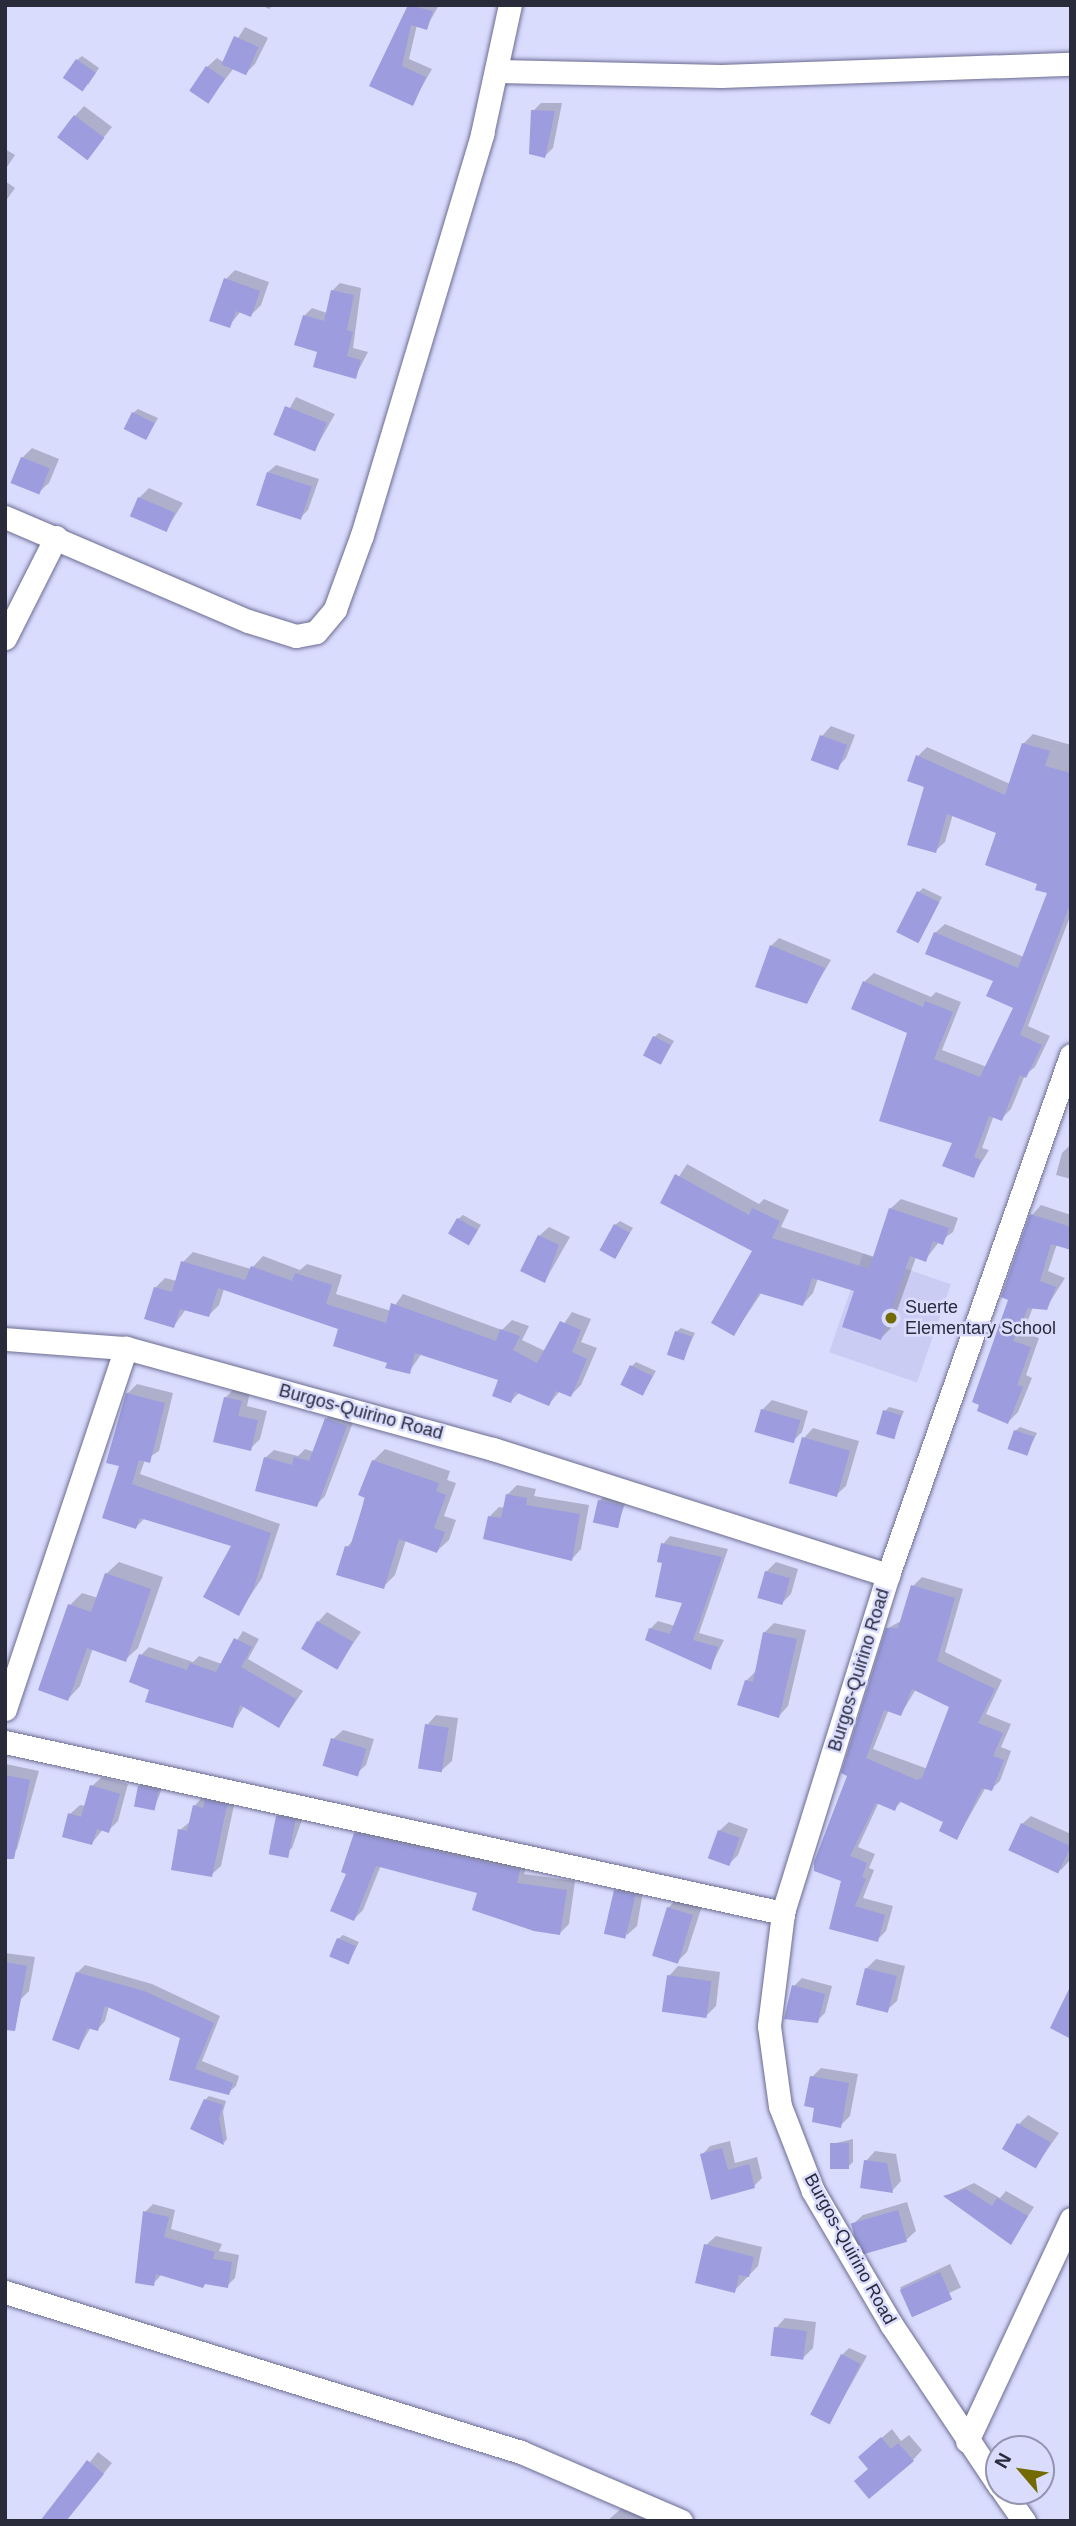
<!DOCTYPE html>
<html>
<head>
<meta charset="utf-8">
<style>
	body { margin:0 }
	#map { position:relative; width:1076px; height:2526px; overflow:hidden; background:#dadcfe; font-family:Arial,sans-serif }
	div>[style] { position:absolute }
	.built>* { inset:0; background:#cbccf3; transform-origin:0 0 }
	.shadow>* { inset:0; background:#0003; transform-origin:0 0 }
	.building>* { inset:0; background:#9c9cde; transform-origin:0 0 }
	.roads { filter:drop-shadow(0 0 2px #6b6c91) drop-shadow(0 0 2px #6b6c91) }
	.minor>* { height:23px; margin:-11.5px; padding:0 11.5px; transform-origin:11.5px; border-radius:11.5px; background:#fff }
	.dots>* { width:19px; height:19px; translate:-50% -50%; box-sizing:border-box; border:4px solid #dadcfe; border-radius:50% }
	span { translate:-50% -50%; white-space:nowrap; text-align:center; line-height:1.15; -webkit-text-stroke:5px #dadcfe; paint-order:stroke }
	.poi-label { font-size:18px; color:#292a3a }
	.left { translate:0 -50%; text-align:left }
	.street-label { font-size:18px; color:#292a3a }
	.frame { position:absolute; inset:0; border:7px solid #292a3a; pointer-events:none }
	.north { position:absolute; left:985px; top:2435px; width:70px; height:70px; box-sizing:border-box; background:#dadcfe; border:2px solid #9395b0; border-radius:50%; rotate:299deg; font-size:19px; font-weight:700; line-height:28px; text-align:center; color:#292a3a }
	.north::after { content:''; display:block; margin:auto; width:24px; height:32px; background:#736a02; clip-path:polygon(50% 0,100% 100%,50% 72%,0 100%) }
</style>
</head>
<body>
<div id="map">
	<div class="built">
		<div style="left:863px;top:1254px;width:93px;height:104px;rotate:19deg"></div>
	</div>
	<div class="shadow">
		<div style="clip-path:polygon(261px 5px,273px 5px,269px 9px)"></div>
		<div style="clip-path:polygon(410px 5px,439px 5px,426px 28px,417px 25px,409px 59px,432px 69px,412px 104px,372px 85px)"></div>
		<div style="clip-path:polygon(245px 27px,268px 38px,255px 64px,245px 74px,234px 68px,208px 101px,207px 67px,217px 58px,223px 62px)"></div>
		<div style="clip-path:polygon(82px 56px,99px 68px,88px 85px,77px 60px)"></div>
		<div style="clip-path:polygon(541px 103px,562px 103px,553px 148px,545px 156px,533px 111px)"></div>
		<div style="clip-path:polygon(84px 106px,112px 127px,87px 158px,75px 116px)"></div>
		<div style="clip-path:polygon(5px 149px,15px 155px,5px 170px)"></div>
		<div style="clip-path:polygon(5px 181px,15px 188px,5px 202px)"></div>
		<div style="clip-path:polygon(235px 270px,269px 282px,261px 305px,251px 315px,241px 311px,229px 326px,226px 279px)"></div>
		<div style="clip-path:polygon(340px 283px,361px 288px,353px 348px,368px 352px,355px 377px,319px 351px,304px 316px,312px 308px,327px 313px,332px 291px)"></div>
		<div style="clip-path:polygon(296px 397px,335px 414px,314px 451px,275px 434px)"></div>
		<div style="clip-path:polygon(138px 409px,158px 418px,147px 438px,133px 413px)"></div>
		<div style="clip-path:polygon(32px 448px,59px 459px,49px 483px,39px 492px,22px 458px)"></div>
		<div style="clip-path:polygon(276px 465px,319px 479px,308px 510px,300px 518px,268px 472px)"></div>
		<div style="clip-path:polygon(149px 488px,183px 503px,166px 530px,139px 498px)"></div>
		<div style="clip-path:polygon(831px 726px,855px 735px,846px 758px,837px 768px,813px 759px,822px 736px)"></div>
		<div style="clip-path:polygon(1033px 734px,1071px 745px,1071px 914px,1028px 1026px,1050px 1036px,1035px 1067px,1025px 1075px,1011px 1109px,1002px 1118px,994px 1115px,982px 1148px,989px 1150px,973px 1176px,954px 1142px,910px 1032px,864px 982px,874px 973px,931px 997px,936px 992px,961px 1002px,942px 1050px,987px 1067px,1015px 1007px,995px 980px,935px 933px,945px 924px,1024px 957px,1049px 892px,999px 832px,953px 814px,945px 842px,935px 851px,918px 756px,927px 747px,1010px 784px,1023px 744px)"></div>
		<div style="clip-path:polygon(923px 888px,942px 897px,919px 941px,919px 892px)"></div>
		<div style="clip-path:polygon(779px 938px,831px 960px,806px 1002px,771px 946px)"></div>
		<div style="clip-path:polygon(659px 1033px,674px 1041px,661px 1063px,654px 1037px)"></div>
		<div style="clip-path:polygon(1071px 1144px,1071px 1179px,1056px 1175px,1062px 1153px)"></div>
		<div style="clip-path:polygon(687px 1164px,759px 1204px,764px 1199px,789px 1210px,781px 1227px,875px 1257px,890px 1209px,901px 1199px,958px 1218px,953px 1232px,939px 1242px,925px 1260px,916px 1257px,891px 1328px,881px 1338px,856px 1290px,818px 1278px,813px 1293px,803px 1304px,762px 1292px,734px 1334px,755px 1250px,663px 1202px)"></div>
		<div style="clip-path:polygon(1041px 1205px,1071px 1215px,1071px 1245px,1057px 1244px,1048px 1271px,1065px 1278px,1046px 1308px,1033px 1307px,1023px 1333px,1039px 1338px,1026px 1375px,1032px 1378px,1018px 1412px,1008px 1422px,1010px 1299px,1032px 1215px)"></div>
		<div style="clip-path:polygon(463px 1215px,481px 1225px,469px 1244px,458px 1219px)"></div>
		<div style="clip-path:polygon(620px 1221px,633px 1228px,615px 1257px,615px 1225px)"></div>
		<div style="clip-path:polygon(549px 1227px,570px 1237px,545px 1281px,539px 1236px)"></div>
		<div style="clip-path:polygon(193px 1252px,251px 1269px,263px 1256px,300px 1270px,307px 1264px,342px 1275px,336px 1294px,391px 1311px,403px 1294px,502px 1330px,512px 1320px,529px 1326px,522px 1340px,545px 1351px,572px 1312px,591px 1319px,581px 1342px,597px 1348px,581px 1385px,571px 1395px,560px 1391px,549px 1404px,520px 1392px,511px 1401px,500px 1379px,422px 1353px,409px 1372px,340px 1328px,224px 1289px,219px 1305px,209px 1315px,186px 1309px,174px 1326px,155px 1288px,165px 1278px,177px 1281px,183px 1262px)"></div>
		<div style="clip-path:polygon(681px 1328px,695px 1333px,683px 1359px,676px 1332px)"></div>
		<div style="clip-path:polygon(636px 1362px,656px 1371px,643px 1394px,632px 1366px)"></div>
		<div style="clip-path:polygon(137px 1384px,173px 1393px,159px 1451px,145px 1460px,140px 1474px,280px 1524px,262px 1578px,238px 1614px,234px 1545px,145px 1518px,136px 1527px,121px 1465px,127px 1394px)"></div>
		<div style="clip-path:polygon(235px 1388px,250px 1392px,247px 1406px,267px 1411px,260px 1439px,250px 1449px,225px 1398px)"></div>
		<div style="clip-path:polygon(772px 1400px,808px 1411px,802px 1432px,792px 1442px,762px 1410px)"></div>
		<div style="clip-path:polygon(889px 1407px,904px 1411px,893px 1437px,885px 1411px)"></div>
		<div style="clip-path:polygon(335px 1410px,355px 1417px,325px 1496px,316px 1505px,265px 1458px,274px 1450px,298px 1456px,305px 1449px,314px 1452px,326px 1419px)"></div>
		<div style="clip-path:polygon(1020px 1427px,1037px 1433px,1027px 1454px,1015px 1431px)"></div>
		<div style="clip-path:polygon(813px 1428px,859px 1441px,846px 1486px,836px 1495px,804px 1438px)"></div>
		<div style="clip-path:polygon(385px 1449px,450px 1471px,447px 1480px,456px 1483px,444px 1516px,456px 1520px,449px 1540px,437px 1551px,406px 1540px,395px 1575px,383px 1587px,347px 1547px,355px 1538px,373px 1461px)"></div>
		<div style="clip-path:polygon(517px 1485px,536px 1489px,534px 1496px,589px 1505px,581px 1549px,572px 1559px,490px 1516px,499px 1507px,505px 1508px,507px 1495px)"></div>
		<div style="clip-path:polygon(604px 1497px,626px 1502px,617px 1525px,599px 1501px)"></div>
		<div style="clip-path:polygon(670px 1536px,728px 1549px,699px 1633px,724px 1640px,710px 1668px,650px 1629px,658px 1621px,675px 1626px,685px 1602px,665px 1562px,663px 1544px)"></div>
		<div style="clip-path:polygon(119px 1562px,163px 1577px,138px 1648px,125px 1660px,93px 1648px,80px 1686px,68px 1699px,70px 1605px,82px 1593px,98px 1598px,106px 1574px)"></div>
		<div style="clip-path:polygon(776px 1562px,798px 1569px,791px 1594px,781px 1604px,766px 1572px)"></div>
		<div style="clip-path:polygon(evenodd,922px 1577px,963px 1589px,945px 1652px,1002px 1680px,986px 1714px,1011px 1724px,1001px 1747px,1011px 1751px,1000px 1781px,991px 1789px,986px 1787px,957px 1838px,946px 1821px,903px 1800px,895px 1808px,879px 1802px,858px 1847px,875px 1854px,869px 1868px,874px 1870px,863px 1898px,893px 1906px,886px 1931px,877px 1940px,831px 1928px,843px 1880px,849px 1775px,888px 1628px,903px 1620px,913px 1586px,922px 1577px,916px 1689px,951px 1706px,928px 1769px,873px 1749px,889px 1709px,901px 1714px,916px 1689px)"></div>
		<div style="clip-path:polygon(327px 1612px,361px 1632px,337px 1667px,318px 1622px)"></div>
		<div style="clip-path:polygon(774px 1623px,806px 1630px,788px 1706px,779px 1716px,746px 1681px,757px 1670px,764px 1633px)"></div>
		<div style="clip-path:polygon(243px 1631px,259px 1639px,248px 1659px,303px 1691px,279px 1726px,244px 1706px,232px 1726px,141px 1655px,149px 1647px,193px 1662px,199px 1656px,222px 1664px)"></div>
		<div style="clip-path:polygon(436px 1715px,458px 1718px,452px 1761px,442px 1770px,427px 1725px)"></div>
		<div style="clip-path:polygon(343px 1730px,374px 1739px,366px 1765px,356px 1774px,333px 1739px)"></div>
		<div style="clip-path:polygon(6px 1764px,39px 1771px,17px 1849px,8px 1858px)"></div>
		<div style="clip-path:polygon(102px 1777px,128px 1784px,118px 1821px,108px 1831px,103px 1829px,92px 1843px,70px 1814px,80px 1805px,86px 1806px,92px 1786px)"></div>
		<div style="clip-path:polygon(144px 1782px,163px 1786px,154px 1809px,139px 1786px)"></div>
		<div style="clip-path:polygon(204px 1796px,236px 1796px,221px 1866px,211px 1875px,180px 1830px,191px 1821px,194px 1806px)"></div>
		<div style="clip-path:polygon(287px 1807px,305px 1811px,292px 1848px,282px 1857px,277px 1817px)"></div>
		<div style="clip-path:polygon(1031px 1816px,1071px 1834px,1071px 1859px,1061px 1870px,1022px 1824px)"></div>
		<div style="clip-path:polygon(729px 1822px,748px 1829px,738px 1855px,728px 1865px,719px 1831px)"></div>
		<div style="clip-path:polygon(365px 1825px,528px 1861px,524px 1874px,575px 1881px,569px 1924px,560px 1933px,479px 1891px,381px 1865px,363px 1910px,354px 1919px,349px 1873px,355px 1834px)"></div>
		<div style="clip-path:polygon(625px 1881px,644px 1886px,637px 1926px,627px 1935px,616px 1891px)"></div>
		<div style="clip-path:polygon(678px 1898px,702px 1906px,687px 1952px,677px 1962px,668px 1908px)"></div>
		<div style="clip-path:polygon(343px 1935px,359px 1942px,348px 1963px,338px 1939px)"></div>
		<div style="clip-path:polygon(5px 1953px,35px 1957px,29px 1991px,19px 2001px,5px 1998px)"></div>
		<div style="clip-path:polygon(876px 1959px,905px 1966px,897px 2001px,887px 2010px,866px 1969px)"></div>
		<div style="clip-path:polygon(85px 1965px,152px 1984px,220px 2016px,202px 2061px,239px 2076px,236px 2086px,228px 2093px,171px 2078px,183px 2037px,109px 2006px,105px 2021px,98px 2029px,91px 2027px,79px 2048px,77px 1973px)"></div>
		<div style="clip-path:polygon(678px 1966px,720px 1972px,716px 2006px,706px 2016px,669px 1976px)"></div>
		<div style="clip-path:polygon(802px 1978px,832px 1986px,825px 2013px,817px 2021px,786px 2018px,794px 1986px)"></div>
		<div style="clip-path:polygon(821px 2068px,858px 2074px,850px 2116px,840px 2126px,816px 2107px,812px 2077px)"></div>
		<div style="clip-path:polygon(209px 2096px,226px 2101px,223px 2112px,227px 2139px,224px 2143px,205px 2100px)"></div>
		<div style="clip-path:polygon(1028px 2115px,1059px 2133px,1036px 2166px,1019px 2124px)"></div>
		<div style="clip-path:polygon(853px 2139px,853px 2162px,848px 2167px,832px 2144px)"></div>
		<div style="clip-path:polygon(730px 2141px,735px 2163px,757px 2157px,762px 2178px,754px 2186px,702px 2155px,710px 2146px)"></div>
		<div style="clip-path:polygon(875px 2151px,896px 2154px,901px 2181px,892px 2191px,866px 2161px)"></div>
		<div style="clip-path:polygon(974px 2183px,1000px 2198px,1006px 2191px,1034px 2207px,1011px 2242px,946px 2196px)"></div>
		<div style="clip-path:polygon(907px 2202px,916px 2231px,906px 2240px,853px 2224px,863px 2215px)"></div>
		<div style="clip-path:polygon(153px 2204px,175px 2210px,171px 2229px,222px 2244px,219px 2251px,239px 2255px,235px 2278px,227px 2286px,207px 2282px,203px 2286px,162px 2274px,153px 2284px,145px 2212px)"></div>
		<div style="clip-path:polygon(716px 2236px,762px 2247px,758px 2266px,734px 2291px,706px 2245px)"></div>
		<div style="left:950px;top:2264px;width:26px;height:55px;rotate:65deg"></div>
		<div style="clip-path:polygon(785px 2318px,816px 2322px,813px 2348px,803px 2358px,776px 2328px)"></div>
		<div style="clip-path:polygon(849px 2348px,867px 2356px,830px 2422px,842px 2355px)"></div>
		<div style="clip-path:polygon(892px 2429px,901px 2441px,909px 2435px,922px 2450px,913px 2460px,870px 2468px,870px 2448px)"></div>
		<div style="clip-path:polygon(98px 2452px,112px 2463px,66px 2521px,42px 2521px)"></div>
		<div style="clip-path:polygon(629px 2502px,647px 2518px,644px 2521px,607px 2521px)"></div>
	</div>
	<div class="building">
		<div style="clip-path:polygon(408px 5px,433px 11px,427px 30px,411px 25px,402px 66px,426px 77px,413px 106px,369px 86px)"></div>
		<div style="left:234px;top:36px;width:27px;height:31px;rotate:24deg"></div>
		<div style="left:76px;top:59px;width:24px;height:23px;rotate:35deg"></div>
		<div style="left:206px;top:66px;width:23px;height:30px;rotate:34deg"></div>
		<div style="clip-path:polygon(531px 110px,555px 111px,545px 158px,529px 154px)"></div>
		<div style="left:74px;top:115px;width:38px;height:28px;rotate:37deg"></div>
		<div style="clip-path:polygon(224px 278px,260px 291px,251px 317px,236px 311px,230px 328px,209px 321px)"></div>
		<div style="clip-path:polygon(331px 290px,354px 295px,347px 330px,353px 332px,347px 356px,361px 360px,356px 379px,313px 367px,317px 352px,294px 345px,303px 315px,324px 321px)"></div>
		<div style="left:285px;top:406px;width:45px;height:31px;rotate:22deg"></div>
		<div style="left:132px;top:412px;width:25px;height:19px;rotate:26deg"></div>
		<div style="left:21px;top:457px;width:31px;height:28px;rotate:22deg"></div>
		<div style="left:267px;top:472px;width:47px;height:35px;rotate:18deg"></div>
		<div style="left:138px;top:497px;width:40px;height:21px;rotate:23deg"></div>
		<div style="left:820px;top:735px;width:29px;height:27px;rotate:20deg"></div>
		<div style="clip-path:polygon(1022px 743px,1050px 751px,1045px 766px,1071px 773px,1071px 902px,1020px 1035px,1042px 1045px,1026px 1078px,1020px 1075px,1002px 1121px,989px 1116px,974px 1157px,981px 1160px,974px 1178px,942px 1166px,952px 1143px,879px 1121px,907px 1033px,851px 1009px,863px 981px,923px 1007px,925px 1001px,953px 1012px,934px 1059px,980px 1077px,1013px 1008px,986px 996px,993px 981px,925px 954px,934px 932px,1018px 968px,1047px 893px,1035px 890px,1037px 884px,985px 865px,996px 833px,947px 814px,936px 853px,907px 845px,924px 787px,907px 781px,916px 755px,1005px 795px)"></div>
		<div style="left:917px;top:891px;width:25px;height:46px;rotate:27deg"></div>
		<div style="clip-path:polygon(770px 945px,825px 968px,807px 1004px,755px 987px)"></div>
		<div style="left:653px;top:1036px;width:20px;height:22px;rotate:27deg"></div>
		<div style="clip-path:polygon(675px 1174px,749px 1215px,752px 1208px,780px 1221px,772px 1238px,869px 1269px,889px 1208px,949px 1228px,943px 1245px,933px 1241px,926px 1262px,910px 1256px,881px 1340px,842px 1327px,854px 1291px,812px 1278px,803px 1306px,759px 1293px,734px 1336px,711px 1323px,752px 1251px,660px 1203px)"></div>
		<div style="clip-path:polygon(1030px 1214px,1071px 1227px,1071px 1250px,1051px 1244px,1040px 1281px,1056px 1287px,1047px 1310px,1028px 1308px,1013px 1341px,1031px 1347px,1017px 1385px,1023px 1387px,1008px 1424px,977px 1411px,979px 1405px,972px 1402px,1008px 1300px,1001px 1297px)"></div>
		<div style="left:457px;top:1218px;width:24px;height:18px;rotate:30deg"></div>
		<div style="left:614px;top:1224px;width:18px;height:30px;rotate:29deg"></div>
		<div style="clip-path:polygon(538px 1235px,559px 1245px,545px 1283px,520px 1271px)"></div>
		<div style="clip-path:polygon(181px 1261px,245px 1280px,251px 1266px,292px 1281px,295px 1273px,332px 1285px,326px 1304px,386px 1323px,391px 1303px,496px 1341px,500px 1329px,520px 1336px,513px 1350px,537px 1363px,560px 1321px,581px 1330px,572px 1352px,587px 1359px,571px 1397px,556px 1391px,549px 1406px,515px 1392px,511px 1403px,492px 1396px,498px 1380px,415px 1353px,410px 1374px,385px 1368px,387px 1363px,333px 1346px,338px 1329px,218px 1288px,209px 1317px,180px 1309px,174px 1328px,144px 1319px,154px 1287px,172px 1292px)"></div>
		<div style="left:675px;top:1331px;width:18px;height:25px;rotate:19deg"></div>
		<div style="left:630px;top:1365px;width:25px;height:22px;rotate:26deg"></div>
		<div style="clip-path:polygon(126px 1393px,165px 1403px,150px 1463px,139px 1460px,132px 1484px,271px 1533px,253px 1590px,239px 1616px,203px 1597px,231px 1546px,140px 1518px,136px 1529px,102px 1518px,119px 1466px,106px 1463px)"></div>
		<div style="clip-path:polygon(224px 1397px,242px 1401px,238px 1416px,258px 1420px,251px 1451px,213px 1442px)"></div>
		<div style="left:761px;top:1409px;width:41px;height:24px;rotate:16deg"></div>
		<div style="left:883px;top:1410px;width:19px;height:25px;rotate:16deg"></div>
		<div style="clip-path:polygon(325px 1418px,347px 1426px,317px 1507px,255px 1491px,264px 1457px,292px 1465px,294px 1457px,309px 1461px)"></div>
		<div style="left:1014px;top:1430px;width:21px;height:20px;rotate:19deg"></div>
		<div style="left:802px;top:1437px;width:50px;height:48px;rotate:16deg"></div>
		<div style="clip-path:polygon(372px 1460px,439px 1483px,436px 1491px,446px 1495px,434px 1528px,445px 1532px,437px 1553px,399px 1539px,384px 1589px,336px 1575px,345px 1546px,350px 1547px,365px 1498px,358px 1495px)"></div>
		<div style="clip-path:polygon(506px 1494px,527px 1498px,526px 1505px,580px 1514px,572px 1561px,483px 1539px,488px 1516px,501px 1518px)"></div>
		<div style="left:598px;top:1500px;width:26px;height:23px;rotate:13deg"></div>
		<div style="clip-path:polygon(661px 1543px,722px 1557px,693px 1640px,718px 1647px,711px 1670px,645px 1640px,649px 1628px,670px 1634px,682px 1603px,655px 1597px,662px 1563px,657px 1562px)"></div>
		<div style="left:765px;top:1571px;width:26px;height:28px;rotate:16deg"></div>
		<div style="clip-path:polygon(105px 1573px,151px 1589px,126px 1662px,87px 1648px,68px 1701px,38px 1690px,68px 1604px,91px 1612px)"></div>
		<div style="clip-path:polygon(evenodd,911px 1585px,955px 1598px,937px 1661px,995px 1689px,978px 1723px,1003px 1733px,993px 1756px,1004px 1760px,992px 1791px,982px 1788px,957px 1840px,939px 1831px,943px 1822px,899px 1801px,895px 1811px,876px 1803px,850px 1856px,867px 1863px,862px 1877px,866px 1879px,855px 1906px,885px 1915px,878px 1942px,829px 1929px,841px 1881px,814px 1871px,814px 1862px,847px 1776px,841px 1773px,886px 1628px,898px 1628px,911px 1585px,912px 1689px,949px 1707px,922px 1778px,917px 1780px,866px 1758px,884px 1710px,901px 1716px,912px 1689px)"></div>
		<div style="left:317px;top:1621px;width:42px;height:32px;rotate:30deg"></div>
		<div style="clip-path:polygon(763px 1632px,797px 1639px,779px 1718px,737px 1705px,745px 1680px,753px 1682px)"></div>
		<div style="clip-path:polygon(234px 1638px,252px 1647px,241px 1667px,296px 1699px,279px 1728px,240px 1705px,233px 1728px,172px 1710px,145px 1702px,149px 1690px,129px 1682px,139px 1654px,187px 1670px,190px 1663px,216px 1672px)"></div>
		<div style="left:425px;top:1724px;width:24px;height:45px;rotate:9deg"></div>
		<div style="left:331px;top:1738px;width:37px;height:29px;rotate:17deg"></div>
		<div style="clip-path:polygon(5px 1775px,30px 1780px,14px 1859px,5px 1859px)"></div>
		<div style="clip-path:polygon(90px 1785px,120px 1794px,109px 1833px,97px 1829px,92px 1845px,62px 1837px,68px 1813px,81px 1817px)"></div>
		<div style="left:138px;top:1786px;width:21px;height:21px;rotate:11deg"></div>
		<div style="clip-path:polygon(205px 1800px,227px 1805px,212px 1877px,171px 1870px,178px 1829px,187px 1831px,193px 1805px,203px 1808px)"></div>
		<div style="left:276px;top:1816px;width:20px;height:39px;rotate:11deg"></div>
		<div style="left:1021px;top:1823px;width:55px;height:30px;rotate:25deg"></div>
		<div style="left:718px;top:1830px;width:23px;height:30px;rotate:20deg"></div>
		<div style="clip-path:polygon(354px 1833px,520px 1870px,517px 1883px,567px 1890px,560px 1935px,534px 1931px,472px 1910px,477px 1893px,376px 1866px,354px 1921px,330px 1911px,346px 1874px,341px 1872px)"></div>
		<div style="left:614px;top:1890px;width:22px;height:45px;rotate:13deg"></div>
		<div style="left:667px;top:1907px;width:27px;height:51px;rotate:17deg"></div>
		<div style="left:337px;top:1938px;width:21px;height:20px;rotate:23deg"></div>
		<div style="clip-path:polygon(5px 1962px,27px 1966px,15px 2031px,5px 2030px)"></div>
		<div style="left:865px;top:1968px;width:33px;height:38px;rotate:14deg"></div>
		<div style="clip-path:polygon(76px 1972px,144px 1991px,214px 2023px,195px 2069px,233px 2083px,229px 2095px,169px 2080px,180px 2038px,105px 2006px,98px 2031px,87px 2028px,79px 2050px,52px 2040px)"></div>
		<div style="left:667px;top:1975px;width:45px;height:37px;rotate:8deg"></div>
		<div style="clip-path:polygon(792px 1985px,825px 1994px,818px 2023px,784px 2019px)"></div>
		<div style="clip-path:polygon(1071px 1985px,1071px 2039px,1050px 2028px)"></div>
		<div style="clip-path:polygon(810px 2076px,849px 2083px,841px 2128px,812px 2122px,814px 2108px,804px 2106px)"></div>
		<div style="clip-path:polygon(204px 2099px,223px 2105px,219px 2118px,224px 2145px,190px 2129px)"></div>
		<div style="left:1017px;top:2123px;width:39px;height:30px;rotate:30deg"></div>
		<div style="left:830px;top:2143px;width:19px;height:26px"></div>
		<div style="clip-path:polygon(722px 2148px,728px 2170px,749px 2164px,755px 2188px,711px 2200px,700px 2154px)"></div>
		<div style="clip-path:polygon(864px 2160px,887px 2163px,893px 2193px,860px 2188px)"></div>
		<div style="clip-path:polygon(966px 2189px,992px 2206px,997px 2198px,1028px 2216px,1011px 2245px,943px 2196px)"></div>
		<div style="left:898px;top:2210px;width:33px;height:49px;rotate:74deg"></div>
		<div style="clip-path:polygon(143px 2211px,169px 2217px,164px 2237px,215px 2252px,213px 2259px,232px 2262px,228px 2288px,205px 2284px,203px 2288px,156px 2274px,154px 2286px,135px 2283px)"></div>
		<div style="clip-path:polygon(704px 2244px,754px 2257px,749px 2277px,739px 2275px,735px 2293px,695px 2283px)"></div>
		<div style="left:940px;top:2272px;width:30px;height:44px;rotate:66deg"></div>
		<div style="left:774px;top:2327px;width:33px;height:29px;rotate:7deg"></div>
		<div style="left:841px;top:2354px;width:22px;height:68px;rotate:27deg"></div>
		<div style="clip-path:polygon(881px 2437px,891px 2449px,898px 2443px,914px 2461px,869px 2499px,854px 2481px,868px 2469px,858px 2457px)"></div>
		<div style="clip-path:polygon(87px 2460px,104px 2474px,66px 2521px,40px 2521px)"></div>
	</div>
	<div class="roads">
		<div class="minor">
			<div style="left:498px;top:71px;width:223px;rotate:1.3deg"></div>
			<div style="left:721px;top:76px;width:350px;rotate:-2deg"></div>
			<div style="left:5px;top:517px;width:264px;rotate:23.2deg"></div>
			<div style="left:248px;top:621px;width:50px;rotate:17.4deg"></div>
			<div style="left:296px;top:636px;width:20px;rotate:-11deg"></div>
			<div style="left:316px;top:632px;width:30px;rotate:-50deg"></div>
			<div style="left:335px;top:609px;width:79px;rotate:-70deg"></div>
			<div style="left:362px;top:535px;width:419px;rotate:-73.3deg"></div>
			<div style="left:482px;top:134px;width:132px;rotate:-77.8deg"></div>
			<div style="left:5px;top:638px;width:113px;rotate:-63.2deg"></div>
			<div style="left:5px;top:1339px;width:121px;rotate:4.3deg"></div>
			<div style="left:126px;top:1348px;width:381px;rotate:15.4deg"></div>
			<div style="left:493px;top:1449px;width:415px;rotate:17.7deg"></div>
			<div style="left:888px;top:1575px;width:354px;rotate:107.3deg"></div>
			<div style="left:783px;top:1913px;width:114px;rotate:97.1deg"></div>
			<div style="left:769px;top:2026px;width:81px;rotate:82.2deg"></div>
			<div style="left:780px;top:2106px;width:91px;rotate:68.8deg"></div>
			<div style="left:813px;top:2191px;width:154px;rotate:59.6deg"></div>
			<div style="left:891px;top:2324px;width:195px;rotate:56.3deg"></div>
			<div style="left:888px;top:1575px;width:551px;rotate:-70.61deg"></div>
			<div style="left:5px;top:1709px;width:381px;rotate:-71.5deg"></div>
			<div style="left:5px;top:1742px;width:797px;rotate:12.4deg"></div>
			<div style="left:5px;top:2292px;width:540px;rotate:17.23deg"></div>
			<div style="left:521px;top:2452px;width:174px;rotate:23.3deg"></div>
			<div style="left:967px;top:2441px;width:245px;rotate:-64.9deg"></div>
			<div style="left:1003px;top:2491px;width:37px;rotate:55deg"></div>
		</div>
	</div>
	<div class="dots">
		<div style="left:891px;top:1318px;background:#736a02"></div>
	</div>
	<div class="poi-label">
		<span class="left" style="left:905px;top:1318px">Suerte<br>Elementary School</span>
	</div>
	<div class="street-label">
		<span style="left:361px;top:1412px;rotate:15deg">Burgos-Quirino Road</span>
		<span style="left:859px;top:1670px;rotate:-73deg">Burgos-Quirino Road</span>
		<span style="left:850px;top:2249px;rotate:61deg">Burgos-Quirino Road</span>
	</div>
	<div class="frame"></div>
	<div class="north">N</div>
</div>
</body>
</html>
